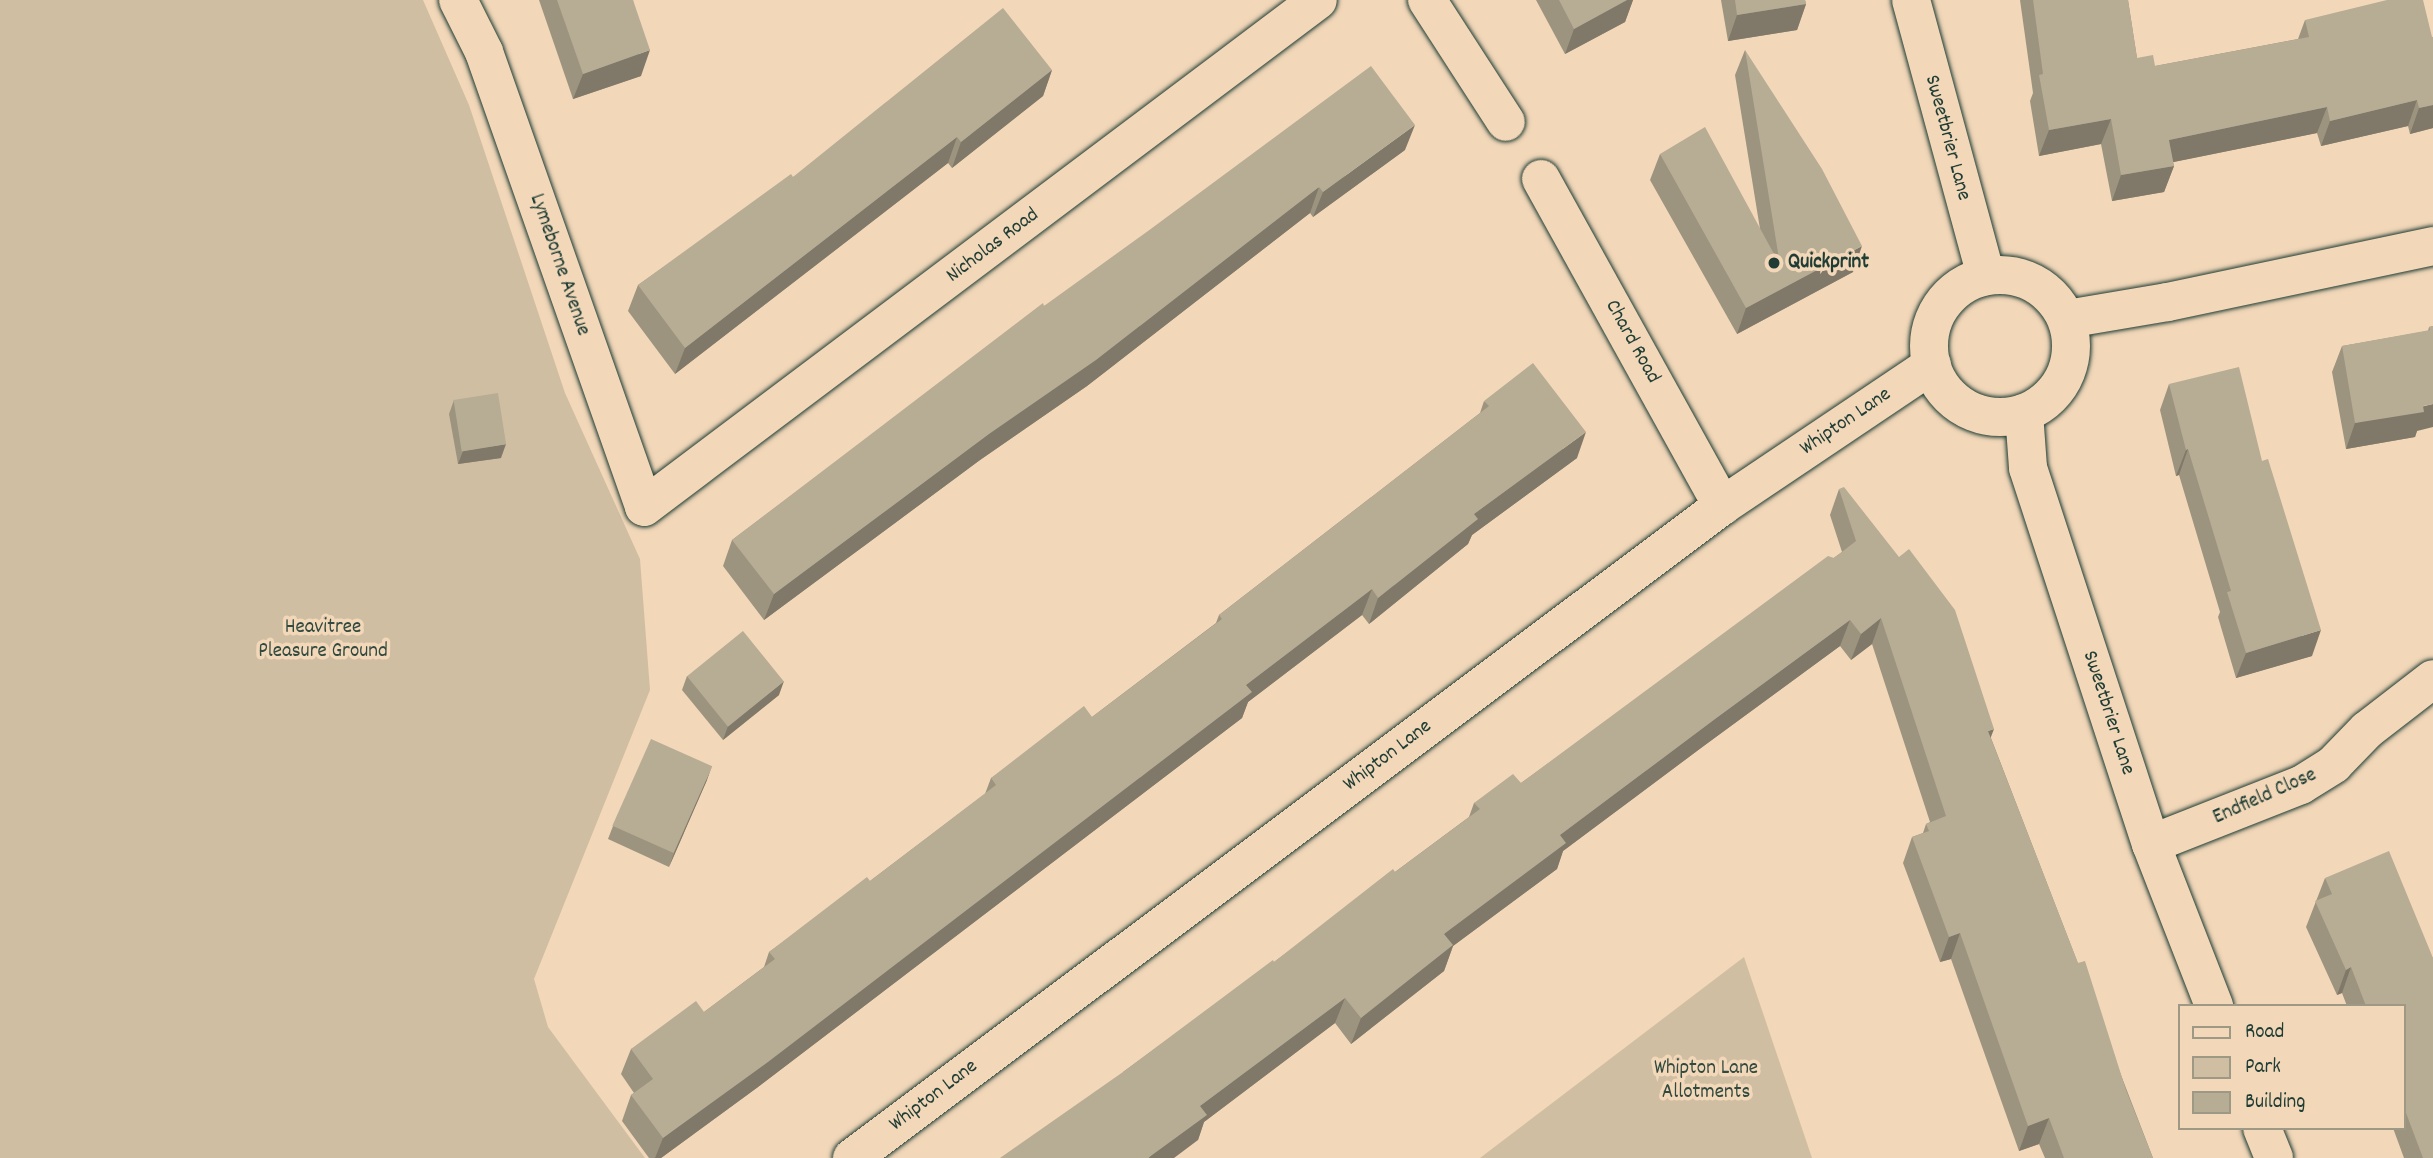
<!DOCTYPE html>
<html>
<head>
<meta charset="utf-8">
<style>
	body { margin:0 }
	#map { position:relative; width:2433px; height:1158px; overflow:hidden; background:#f2d7b9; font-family:Dekko,sans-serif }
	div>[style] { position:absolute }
	.green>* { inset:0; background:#d0bea3 }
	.roads { filter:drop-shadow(0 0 2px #1f3d34) drop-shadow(0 0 2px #1f3d34) }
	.minor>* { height:38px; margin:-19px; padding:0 19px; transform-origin:19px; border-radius:19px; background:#f2d7b9 }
	.minor>.ring { margin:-19px; padding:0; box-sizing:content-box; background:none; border:38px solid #f2d7b9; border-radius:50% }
	.wall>* { inset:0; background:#9d947f }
	.shaded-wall>* { inset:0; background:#807868 }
	.building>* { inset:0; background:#b7ac94; transform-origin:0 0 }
	.dots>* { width:19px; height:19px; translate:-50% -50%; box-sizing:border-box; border:4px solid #f2d7b9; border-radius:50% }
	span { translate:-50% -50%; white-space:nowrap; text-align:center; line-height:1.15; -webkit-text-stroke:7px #f2d7b9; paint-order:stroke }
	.street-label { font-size:21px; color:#1f3d34 }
	.poi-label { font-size:21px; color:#1f3d34; font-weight:700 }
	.left { translate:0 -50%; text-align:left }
	.park-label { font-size:21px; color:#314a3f }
	.legend { position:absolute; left:2178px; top:1004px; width:228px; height:126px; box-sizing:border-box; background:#f2d7b9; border:2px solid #9e9984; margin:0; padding:9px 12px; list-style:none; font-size:21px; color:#1f3d34 }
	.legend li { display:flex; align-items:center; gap:14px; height:35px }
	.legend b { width:35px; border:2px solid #9e9984 }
</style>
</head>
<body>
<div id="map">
	<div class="green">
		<div style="clip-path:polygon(0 0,423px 0,469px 105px,565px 393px,640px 559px,650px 690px,534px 979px,548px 1027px,645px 1158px,0 1158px)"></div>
		<div style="clip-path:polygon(1744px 957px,1812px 1158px,1480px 1158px)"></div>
	</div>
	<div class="roads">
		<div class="minor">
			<div style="left:458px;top:0;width:58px;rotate:63.4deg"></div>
			<div style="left:484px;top:52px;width:482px;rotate:70.6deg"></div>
			<div style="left:644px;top:507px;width:843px;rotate:-36.95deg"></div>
			<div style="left:1427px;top:0;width:145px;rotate:57.1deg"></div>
			<div style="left:1911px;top:0;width:286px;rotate:74.8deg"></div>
			<div style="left:1541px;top:179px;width:374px;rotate:61deg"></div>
			<div class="ring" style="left:1929px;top:275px;width:104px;height:104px"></div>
			<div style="left:2067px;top:319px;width:102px;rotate:-9.6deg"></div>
			<div style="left:2168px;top:302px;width:271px;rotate:-11.9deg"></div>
			<div style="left:2024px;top:413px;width:55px;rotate:85.8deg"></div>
			<div style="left:2028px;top:468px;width:396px;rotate:71.9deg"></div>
			<div style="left:2151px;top:844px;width:174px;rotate:68.7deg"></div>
			<div style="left:2151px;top:844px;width:161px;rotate:-21.5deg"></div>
			<div style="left:2301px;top:785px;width:39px;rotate:-32deg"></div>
			<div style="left:2334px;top:764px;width:47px;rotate:-45.9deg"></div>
			<div style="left:2367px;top:730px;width:83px;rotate:-37.7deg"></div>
			<div style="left:2262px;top:1128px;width:32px;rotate:68deg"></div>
			<div style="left:852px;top:1158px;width:1087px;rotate:-36.85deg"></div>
			<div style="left:1722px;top:506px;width:253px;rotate:-33.9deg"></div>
		</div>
	</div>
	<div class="wall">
		<div style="clip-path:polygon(539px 0,633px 0,641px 76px,573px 99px)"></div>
		<div style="clip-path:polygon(1536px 0,1633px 0,1625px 22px,1565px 54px)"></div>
		<div style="clip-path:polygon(1721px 0,1805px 0,1806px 4px,1797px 30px,1728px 41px)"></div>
		<div style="clip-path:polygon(2020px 0,2128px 0,2137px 58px,2155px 66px,2298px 39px,2305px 20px,2433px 37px,2433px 128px,2410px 134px,2408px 126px,2321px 146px,2317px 133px,2173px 162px,2174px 166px,2164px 192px,2112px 201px,2101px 144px,2039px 156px,2030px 101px,2033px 93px)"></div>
		<div style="clip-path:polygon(1745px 50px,1853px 272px,1737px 334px,1650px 180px,1660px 154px,1760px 229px,1735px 75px)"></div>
		<div style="clip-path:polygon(1052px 70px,1043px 96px,952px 168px,948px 163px,675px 374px,628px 311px,638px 285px,793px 177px)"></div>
		<div style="clip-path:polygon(1405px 150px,1313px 217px,1310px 213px,1087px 386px,980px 460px,764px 620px,723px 566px,732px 540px,1044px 306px)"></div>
		<div style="clip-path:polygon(2433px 326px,2417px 431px,2415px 437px,2346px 449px,2332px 372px,2342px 346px,2428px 331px,2429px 327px)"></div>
		<div style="clip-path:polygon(2169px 384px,2312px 656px,2236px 678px,2218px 617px,2220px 612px,2179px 475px,2176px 476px,2160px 410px)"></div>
		<div style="clip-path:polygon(454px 400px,501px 458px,458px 464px,449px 414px)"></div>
		<div style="clip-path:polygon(1484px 401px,1577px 458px,1472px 535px,1468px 544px,1369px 624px,1362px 615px,1248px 702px,1242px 718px,758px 1087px,661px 1158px,649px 1158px,622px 1121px,631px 1095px,634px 1093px,621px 1074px,631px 1049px,704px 1012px,764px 967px,769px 952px,870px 881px,985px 794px,991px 778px,1092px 717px,1216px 623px,1219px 615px,1480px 413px)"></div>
		<div style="clip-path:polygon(1839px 489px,1991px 738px,2153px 1158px,2045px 1158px,2039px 1144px,2019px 1151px,1951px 959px,1940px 962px,1903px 863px,1912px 837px,1923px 833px,1926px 824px,1930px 822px,1872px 644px,1851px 660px,1840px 646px,1705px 745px,1563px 851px,1557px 869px,1453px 946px,1444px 971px,1351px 1044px,1335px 1023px,1204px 1122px,1198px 1140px,1123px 1072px,1274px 962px,1469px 817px,1474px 803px,1521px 783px,1842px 552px,1830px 515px)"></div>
		<div style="clip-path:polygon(687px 676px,779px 695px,723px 740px,682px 690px)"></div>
		<div style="clip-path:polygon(707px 780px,669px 867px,608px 839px,613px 826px)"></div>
		<div style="clip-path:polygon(2325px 878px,2433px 958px,2433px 1158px,2404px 1158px,2393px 1128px,2403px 1128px,2403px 1006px,2347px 1006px,2342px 993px,2337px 995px,2306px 927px)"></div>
	</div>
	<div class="shaded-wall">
		<div style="clip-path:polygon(1627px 0,1633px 0,1625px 22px,1565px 54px,1574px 29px)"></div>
		<div style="clip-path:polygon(1806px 4px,1797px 30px,1728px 41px,1737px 15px)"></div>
		<div style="clip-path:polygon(650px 50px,641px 76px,573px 99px,583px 74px)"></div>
		<div style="clip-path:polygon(1052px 70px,1043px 96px,952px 168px,961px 142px)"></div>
		<div style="clip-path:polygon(2417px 100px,2408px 126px,2321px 146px,2330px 121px)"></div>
		<div style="clip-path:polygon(2433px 105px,2433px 128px,2410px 134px,2419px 108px)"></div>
		<div style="clip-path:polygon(2327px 107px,2317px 133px,2159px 165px,2169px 140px)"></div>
		<div style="clip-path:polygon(2111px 119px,2101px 144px,2039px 156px,2049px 130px)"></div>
		<div style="clip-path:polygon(1415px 125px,1405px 150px,1313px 217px,1323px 192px)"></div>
		<div style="clip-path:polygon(957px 137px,948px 163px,675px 374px,685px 348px)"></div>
		<div style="clip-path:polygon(2174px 166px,2164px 192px,2112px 201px,2121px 175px)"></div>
		<div style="clip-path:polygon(1319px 187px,1310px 213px,1087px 386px,980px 460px,764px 620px,774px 594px)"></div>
		<div style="clip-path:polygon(1862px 246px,1853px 272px,1737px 334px,1746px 308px)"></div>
		<div style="clip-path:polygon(2433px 404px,2433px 427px,2417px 431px,2415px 437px,2346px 449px,2355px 423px)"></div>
		<div style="clip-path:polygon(1586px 432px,1577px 458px,1472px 535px,1468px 544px,1369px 624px,1378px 598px,1474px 514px)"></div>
		<div style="clip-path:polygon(506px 444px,501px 458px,458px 464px,463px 451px)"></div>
		<div style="clip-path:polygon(2188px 449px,2179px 475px,2176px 476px,2186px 450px)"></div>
		<div style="clip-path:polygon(1372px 589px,1362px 615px,1248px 702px,1242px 718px,758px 1087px,661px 1158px,655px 1158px,663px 1138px,1246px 685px)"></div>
		<div style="clip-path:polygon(1881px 618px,1872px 644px,1851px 660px,1861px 634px)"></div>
		<div style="clip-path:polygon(1850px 620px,1840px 646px,1705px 745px,1563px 851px,1557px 869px,1453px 946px,1444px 971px,1351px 1044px,1361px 1018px,1444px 934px,1560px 835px,1715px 719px)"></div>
		<div style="clip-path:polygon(2321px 630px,2312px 656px,2236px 678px,2246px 653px)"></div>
		<div style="clip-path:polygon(784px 681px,779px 695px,723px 740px,728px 726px)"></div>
		<div style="clip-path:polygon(1994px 729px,1984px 755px,1988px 731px)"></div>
		<div style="clip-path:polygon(712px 766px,707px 780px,669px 867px,674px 853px)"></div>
		<div style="clip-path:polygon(1960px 933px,1951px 959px,1940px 962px,1949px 937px)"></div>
		<div style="clip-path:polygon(2351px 967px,2342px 993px,2337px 995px,2346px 970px)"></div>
		<div style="clip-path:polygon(1345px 998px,1335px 1023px,1204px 1122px,1198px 1140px,1174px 1158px,1148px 1158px,1200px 1106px)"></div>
		<div style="clip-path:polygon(2049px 1118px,2039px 1144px,2019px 1151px,2028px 1126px)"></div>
	</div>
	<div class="building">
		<div style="clip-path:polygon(557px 0,633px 0,650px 50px,583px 74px)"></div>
		<div style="clip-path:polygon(1559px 0,1627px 0,1574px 29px)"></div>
		<div style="clip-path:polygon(1735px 0,1805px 0,1806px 4px,1737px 15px)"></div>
		<div style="clip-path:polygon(2033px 0,2128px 0,2137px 58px,2153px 55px,2155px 66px,2309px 37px,2305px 20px,2387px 0,2423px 0,2432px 37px,2433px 37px,2433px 105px,2419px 108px,2417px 100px,2330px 121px,2327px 107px,2169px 140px,2174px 166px,2121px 175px,2111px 119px,2049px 130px,2039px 75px,2043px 74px)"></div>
		<div style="clip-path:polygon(1003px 8px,1052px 70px,961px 142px,957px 137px,685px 348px,638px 285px,791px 174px,793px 177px)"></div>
		<div style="clip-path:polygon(1745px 50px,1822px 169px,1862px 246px,1746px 308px,1660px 154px,1705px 127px,1780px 265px)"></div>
		<div style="clip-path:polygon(1371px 66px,1415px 125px,1323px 192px,1319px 187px,1096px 360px,989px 434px,774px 594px,732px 540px,1043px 303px,1044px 306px,1148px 231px)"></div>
		<div style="clip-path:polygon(2433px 326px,2433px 404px,2423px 406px,2424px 412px,2355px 423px,2342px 346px,2430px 330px,2429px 327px)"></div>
		<div style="clip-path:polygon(1533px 363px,1586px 432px,1474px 514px,1478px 519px,1378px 598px,1372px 589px,1246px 685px,1252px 692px,768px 1062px,663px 1138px,631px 1095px,653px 1079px,631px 1049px,696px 1001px,704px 1012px,775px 959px,769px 952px,867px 877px,870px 881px,996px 785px,991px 778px,1084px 706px,1092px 717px,1222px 619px,1219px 615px,1489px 406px,1484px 401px)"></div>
		<div style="clip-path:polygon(2239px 367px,2262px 461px,2268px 459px,2321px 630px,2246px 653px,2227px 592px,2231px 591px,2188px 449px,2186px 450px,2169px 384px)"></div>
		<div style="left:498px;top:393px;width:52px;height:45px;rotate:81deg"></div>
		<div style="clip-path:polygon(1844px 487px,1899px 557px,1909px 549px,1955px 610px,1994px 729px,1988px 731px,2078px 963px,2085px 961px,2126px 1090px,2153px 1158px,2064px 1158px,2049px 1118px,2028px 1126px,1960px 933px,1949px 937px,1912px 837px,1929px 831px,1926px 824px,1946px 816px,1881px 618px,1861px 634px,1850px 620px,1715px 719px,1560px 835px,1566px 843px,1444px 934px,1453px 945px,1361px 1018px,1345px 998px,1200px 1106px,1207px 1115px,1148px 1158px,1000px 1158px,1123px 1072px,1273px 960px,1274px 962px,1393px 869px,1395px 872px,1480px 809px,1474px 803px,1513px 774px,1521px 783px,1828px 556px,1834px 558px,1856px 541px,1839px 489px)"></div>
		<div style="left:743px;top:631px;width:65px;height:72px;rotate:51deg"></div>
		<div style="left:651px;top:739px;width:67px;height:95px;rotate:24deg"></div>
		<div style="clip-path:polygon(2389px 851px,2433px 958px,2433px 1158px,2423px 1158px,2403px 1105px,2403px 1006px,2366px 1006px,2351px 967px,2346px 970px,2315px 901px,2332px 894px,2325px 878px)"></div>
	</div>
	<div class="dots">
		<div style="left:1774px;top:263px;background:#1f3d34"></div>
	</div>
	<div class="street-label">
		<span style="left:1947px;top:138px;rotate:75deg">Sweetbrier Lane</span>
		<span style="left:993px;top:246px;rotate:-37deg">Nicholas Road</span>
		<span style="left:559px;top:265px;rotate:71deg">Lymeborne Avenue</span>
		<span style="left:1632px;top:342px;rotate:61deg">Chard Road</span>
		<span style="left:1846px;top:422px;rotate:-34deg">Whipton Lane</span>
		<span style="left:2108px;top:713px;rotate:72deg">Sweetbrier Lane</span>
		<span style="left:1388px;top:756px;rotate:-37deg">Whipton Lane</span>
		<span style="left:2265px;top:797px;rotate:-24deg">Endfield Close</span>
		<span style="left:934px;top:1096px;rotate:-37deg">Whipton Lane</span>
	</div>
	<div class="poi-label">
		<span class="left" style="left:1788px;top:263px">Quickprint</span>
	</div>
	<div class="park-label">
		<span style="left:323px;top:640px">Heavitree<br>Pleasure Ground</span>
		<span style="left:1706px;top:1081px">Whipton Lane<br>Allotments</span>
	</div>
	<ul class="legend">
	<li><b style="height:9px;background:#f2d7b9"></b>Road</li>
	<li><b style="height:19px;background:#d0bea3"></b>Park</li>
	<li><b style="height:19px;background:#b7ac94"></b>Building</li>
	</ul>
</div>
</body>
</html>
